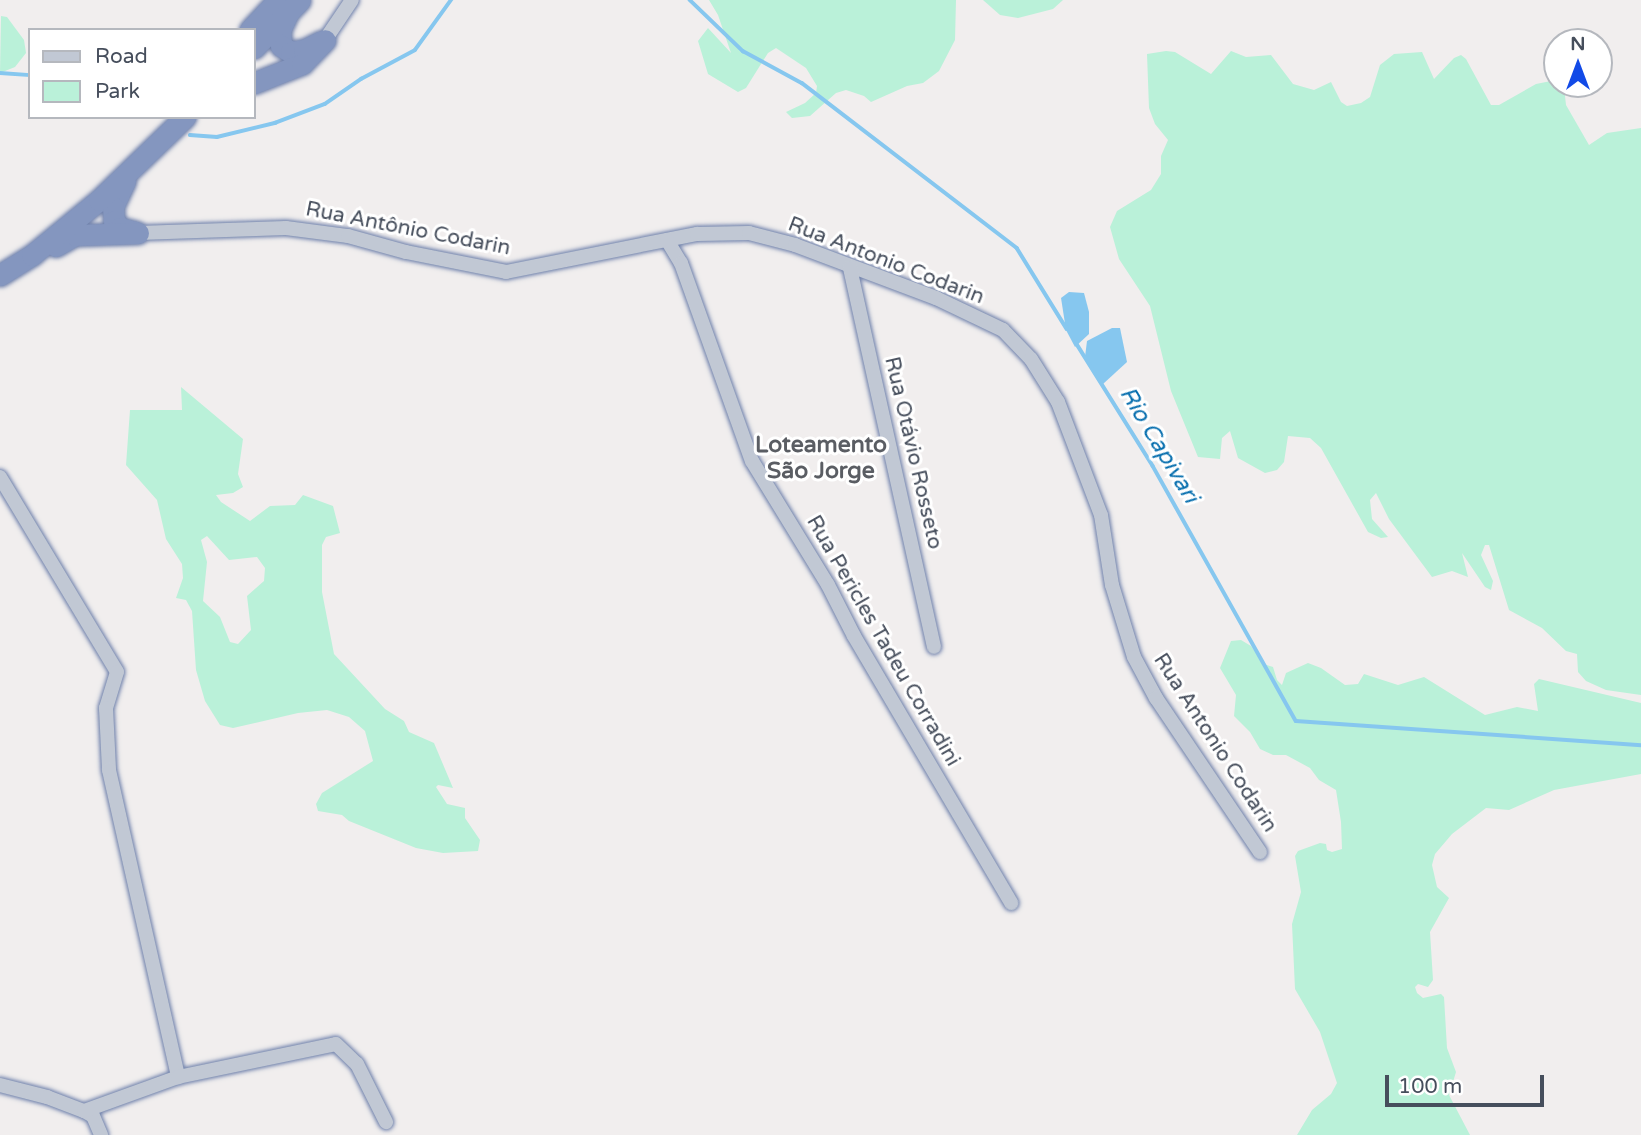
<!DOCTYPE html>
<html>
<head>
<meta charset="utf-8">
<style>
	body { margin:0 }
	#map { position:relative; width:1641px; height:1135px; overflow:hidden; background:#f1eeee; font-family:"Varela Round",sans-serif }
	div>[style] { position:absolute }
	.green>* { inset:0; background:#baf1d9 }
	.water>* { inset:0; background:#86c7ef }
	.stream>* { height:3.5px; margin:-1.75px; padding:0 1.75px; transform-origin:1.75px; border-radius:1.75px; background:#86c7ef }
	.roads { filter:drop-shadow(0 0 2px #6f81ab) drop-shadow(0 0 2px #6f81ab) }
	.minor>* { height:14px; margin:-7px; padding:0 7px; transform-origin:7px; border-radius:7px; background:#c1c8d4 }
	.highway>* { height:21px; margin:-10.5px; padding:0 10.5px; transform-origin:10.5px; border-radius:10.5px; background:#8496bf }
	span { translate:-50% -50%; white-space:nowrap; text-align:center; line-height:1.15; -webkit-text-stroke:6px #fff; paint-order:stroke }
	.street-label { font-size:21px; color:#464e5c }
	.neighbourhood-label { font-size:23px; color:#5a5d63; font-weight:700 }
	.water-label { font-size:23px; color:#066eae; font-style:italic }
	.legend { position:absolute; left:28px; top:28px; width:228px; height:91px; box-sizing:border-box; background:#fff; border:2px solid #b5b8be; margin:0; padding:9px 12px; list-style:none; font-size:21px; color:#464e5c }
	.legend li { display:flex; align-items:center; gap:14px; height:35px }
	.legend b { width:35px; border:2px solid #b5b8be }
	.north { position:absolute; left:1543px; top:28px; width:70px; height:70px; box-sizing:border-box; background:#fff; border:2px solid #b5b8be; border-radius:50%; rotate:0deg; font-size:19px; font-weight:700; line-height:28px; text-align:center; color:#464e5c }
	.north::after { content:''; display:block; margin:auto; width:24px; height:32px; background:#124ae7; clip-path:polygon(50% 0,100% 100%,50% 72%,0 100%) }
	.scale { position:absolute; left:1385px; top:1075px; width:159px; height:32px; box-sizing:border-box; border:4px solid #464e5c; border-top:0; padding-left:9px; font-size:21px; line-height:24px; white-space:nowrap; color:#464e5c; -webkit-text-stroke:5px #fff; paint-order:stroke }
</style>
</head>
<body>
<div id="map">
	<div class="green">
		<div style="clip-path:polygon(709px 0,956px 0,955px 40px,939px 71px,923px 83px,907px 86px,871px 102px,864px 96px,846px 90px,836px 93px,810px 116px,792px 118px,786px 112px,805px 103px,816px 93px,817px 86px,806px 68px,776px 48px,768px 53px,746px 88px,738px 92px,708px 74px,698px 41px,708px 28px,731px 53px,718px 15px)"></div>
		<div style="clip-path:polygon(983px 0,1063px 0,1053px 9px,1018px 18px,1000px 15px)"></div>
		<div style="clip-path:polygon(1px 16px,7px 17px,24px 40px,26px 53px,15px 67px,0 73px)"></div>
		<div style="clip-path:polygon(1166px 51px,1175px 52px,1211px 74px,1231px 51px,1246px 57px,1271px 55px,1293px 84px,1314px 90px,1331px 82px,1341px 102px,1347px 106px,1361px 103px,1370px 97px,1380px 65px,1394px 54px,1422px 52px,1434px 79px,1454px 58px,1461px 55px,1466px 59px,1491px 105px,1499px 105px,1536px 84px,1551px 81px,1564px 87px,1566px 105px,1589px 145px,1607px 133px,1641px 128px,1641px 695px,1606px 690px,1586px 681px,1578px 672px,1577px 654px,1566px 651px,1542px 628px,1509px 610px,1489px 545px,1485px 545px,1481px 555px,1493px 581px,1491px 590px,1485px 587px,1462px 553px,1468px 577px,1452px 571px,1432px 577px,1389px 519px,1376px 493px,1370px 500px,1372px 519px,1388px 537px,1381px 538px,1368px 532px,1321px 448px,1310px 438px,1288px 436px,1284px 462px,1277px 470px,1265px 473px,1238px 458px,1230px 431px,1222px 438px,1220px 459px,1198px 457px,1171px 391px,1150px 306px,1119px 259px,1110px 227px,1117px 211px,1151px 190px,1161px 174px,1161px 156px,1168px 140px,1155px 124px,1149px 108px,1147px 54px)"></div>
		<div style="clip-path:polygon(evenodd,181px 387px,243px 439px,238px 474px,243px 487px,233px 493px,216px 495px,221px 502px,250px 521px,270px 506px,295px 505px,303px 495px,333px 506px,340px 533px,326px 537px,322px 545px,322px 592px,334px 654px,385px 709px,404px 721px,409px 732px,434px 743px,453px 788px,438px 785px,436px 787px,447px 804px,465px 808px,465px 818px,480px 840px,478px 851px,443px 853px,416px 848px,349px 821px,342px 815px,318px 811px,316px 804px,322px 793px,373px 761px,365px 731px,349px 717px,327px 710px,298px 713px,233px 728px,220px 725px,205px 701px,196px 670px,192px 611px,186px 600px,176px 598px,183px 578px,182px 564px,166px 539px,157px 500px,126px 465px,130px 410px,182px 410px,181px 387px,207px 536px,229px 560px,257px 557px,265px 568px,264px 581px,247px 596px,251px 630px,238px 644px,230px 642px,220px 617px,203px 601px,207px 562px,201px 540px,207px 536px)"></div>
		<div style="clip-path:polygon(1241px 640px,1251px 646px,1264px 664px,1273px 667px,1277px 680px,1282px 685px,1286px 673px,1308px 663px,1321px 668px,1345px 685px,1358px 684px,1364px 674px,1398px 685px,1424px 677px,1485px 715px,1517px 707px,1538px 711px,1534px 684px,1539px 679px,1641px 703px,1641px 774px,1554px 790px,1509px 810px,1486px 808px,1452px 834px,1435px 854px,1432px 865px,1437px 887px,1449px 898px,1430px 932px,1433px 980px,1428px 987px,1418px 984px,1415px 987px,1417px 993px,1423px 998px,1441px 994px,1444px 997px,1447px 1048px,1456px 1072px,1449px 1095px,1470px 1135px,1297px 1135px,1312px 1110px,1331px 1094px,1337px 1083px,1320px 1032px,1295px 989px,1292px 924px,1301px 892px,1295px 856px,1298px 851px,1320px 843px,1326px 844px,1327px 850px,1332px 852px,1342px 849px,1341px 822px,1336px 790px,1319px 780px,1310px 768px,1286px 755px,1273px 755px,1260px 749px,1250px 732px,1234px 716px,1236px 695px,1220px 668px,1231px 641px)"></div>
	</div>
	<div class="water">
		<div style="clip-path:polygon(1069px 292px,1084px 293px,1089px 312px,1089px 334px,1075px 347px,1066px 330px,1061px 298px)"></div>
		<div style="clip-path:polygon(1112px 328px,1120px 328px,1127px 362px,1103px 384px,1085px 357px,1087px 341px)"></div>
	</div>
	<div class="stream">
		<div style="left:690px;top:0;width:74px;rotate:43.9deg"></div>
		<div style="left:743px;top:51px;width:67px;rotate:28.5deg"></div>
		<div style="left:802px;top:83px;width:271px;rotate:37.5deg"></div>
		<div style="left:1017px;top:248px;width:95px;rotate:58.3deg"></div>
		<div style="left:0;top:73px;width:30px;rotate:4deg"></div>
		<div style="left:190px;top:135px;width:27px;rotate:4deg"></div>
		<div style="left:217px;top:137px;width:60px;rotate:-13.6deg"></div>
		<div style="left:275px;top:123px;width:53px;rotate:-20.8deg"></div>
		<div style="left:325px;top:104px;width:44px;rotate:-34.8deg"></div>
		<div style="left:361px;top:79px;width:61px;rotate:-28.2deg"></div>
		<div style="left:415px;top:50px;width:62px;rotate:-54.2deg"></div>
		<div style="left:1075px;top:341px;width:147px;rotate:58deg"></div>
		<div style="left:1153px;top:466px;width:292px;rotate:60.7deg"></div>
		<div style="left:1296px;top:721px;width:346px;rotate:4deg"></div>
	</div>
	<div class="roads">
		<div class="minor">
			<div style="left:325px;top:40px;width:48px;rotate:-56deg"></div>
			<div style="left:138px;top:233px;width:148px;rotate:-1.9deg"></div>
			<div style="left:286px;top:228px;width:63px;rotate:7.4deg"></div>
			<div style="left:348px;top:236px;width:60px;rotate:15.4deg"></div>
			<div style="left:406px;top:252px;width:102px;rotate:11.3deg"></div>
			<div style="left:506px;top:272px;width:195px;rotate:-11.3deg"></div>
			<div style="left:697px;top:234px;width:52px;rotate:-1.1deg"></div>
			<div style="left:749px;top:233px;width:48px;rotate:14.6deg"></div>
			<div style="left:795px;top:245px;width:151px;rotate:20.6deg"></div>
			<div style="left:936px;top:298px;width:74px;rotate:25.5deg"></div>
			<div style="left:1003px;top:330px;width:40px;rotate:46deg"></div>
			<div style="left:1031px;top:359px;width:51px;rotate:57.9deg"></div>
			<div style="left:1058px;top:402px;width:121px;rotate:69.2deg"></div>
			<div style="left:1101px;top:515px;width:71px;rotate:81.1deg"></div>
			<div style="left:1112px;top:585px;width:75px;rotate:73deg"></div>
			<div style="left:1134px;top:657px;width:47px;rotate:61.8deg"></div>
			<div style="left:1156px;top:698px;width:186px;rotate:56deg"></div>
			<div style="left:667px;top:240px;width:27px;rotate:59deg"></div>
			<div style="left:681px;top:263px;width:210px;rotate:70.3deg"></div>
			<div style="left:752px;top:461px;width:145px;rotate:58.5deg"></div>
			<div style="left:828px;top:585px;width:57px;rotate:63deg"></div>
			<div style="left:854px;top:636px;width:310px;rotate:59.5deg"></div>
			<div style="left:850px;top:268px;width:388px;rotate:77.5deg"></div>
			<div style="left:0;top:477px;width:227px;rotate:59deg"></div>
			<div style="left:117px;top:672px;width:38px;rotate:107deg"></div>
			<div style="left:106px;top:708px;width:62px;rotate:87.2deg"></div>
			<div style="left:109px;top:770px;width:315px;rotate:77.3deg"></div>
			<div style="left:0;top:1085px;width:49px;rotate:14.3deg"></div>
			<div style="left:47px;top:1097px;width:40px;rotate:21deg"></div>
			<div style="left:84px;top:1111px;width:10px;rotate:29deg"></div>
			<div style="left:93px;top:1116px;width:21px;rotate:67deg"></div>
			<div style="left:84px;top:1111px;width:100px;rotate:-19.9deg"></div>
			<div style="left:178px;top:1077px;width:161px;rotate:-11.8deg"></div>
			<div style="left:336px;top:1044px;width:29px;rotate:44deg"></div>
			<div style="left:357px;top:1064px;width:65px;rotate:63.4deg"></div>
		</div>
		<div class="highway">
			<div style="left:288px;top:13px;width:19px;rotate:115deg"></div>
			<div style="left:280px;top:30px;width:16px;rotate:86deg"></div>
			<div style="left:281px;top:46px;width:12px;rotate:31deg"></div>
			<div style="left:291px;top:52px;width:13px;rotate:-9deg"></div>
			<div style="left:304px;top:50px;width:18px;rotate:-27deg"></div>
			<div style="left:250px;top:30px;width:41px;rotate:-47deg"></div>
			<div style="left:254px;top:48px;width:66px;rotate:-46.2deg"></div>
			<div style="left:254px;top:83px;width:52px;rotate:-21.6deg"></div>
			<div style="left:302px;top:64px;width:33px;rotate:-46deg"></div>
			<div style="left:125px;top:181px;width:29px;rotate:115deg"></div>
			<div style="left:113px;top:207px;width:14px;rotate:86deg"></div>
			<div style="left:114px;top:221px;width:9px;rotate:49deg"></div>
			<div style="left:120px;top:228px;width:16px;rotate:14deg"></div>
			<div style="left:56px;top:246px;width:22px;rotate:-30deg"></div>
			<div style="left:75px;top:235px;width:63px;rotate:-1.8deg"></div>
			<div style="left:0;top:275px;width:38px;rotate:-32deg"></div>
			<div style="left:32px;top:255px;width:87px;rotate:-39.4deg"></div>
			<div style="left:99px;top:200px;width:120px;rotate:-44deg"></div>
		</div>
	</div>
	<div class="street-label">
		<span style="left:408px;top:229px;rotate:11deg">Rua Antônio Codarin</span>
		<span style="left:886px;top:261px;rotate:21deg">Rua Antonio Codarin</span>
		<span style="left:913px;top:453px;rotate:77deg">Rua Otávio Rosseto</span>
		<span style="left:883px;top:641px;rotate:60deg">Rua Pericles Tadeu Corradini</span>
		<span style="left:1215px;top:743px;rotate:57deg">Rua Antonio Codarin</span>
	</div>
	<div class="neighbourhood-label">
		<span style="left:821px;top:458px">Loteamento<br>São Jorge</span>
	</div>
	<div class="water-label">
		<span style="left:1159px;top:445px;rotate:59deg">Rio Capivari</span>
	</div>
	<ul class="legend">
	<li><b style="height:9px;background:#c1c8d4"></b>Road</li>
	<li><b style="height:19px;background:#baf1d9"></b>Park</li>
	</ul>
	<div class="north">N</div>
	<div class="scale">100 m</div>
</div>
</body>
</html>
